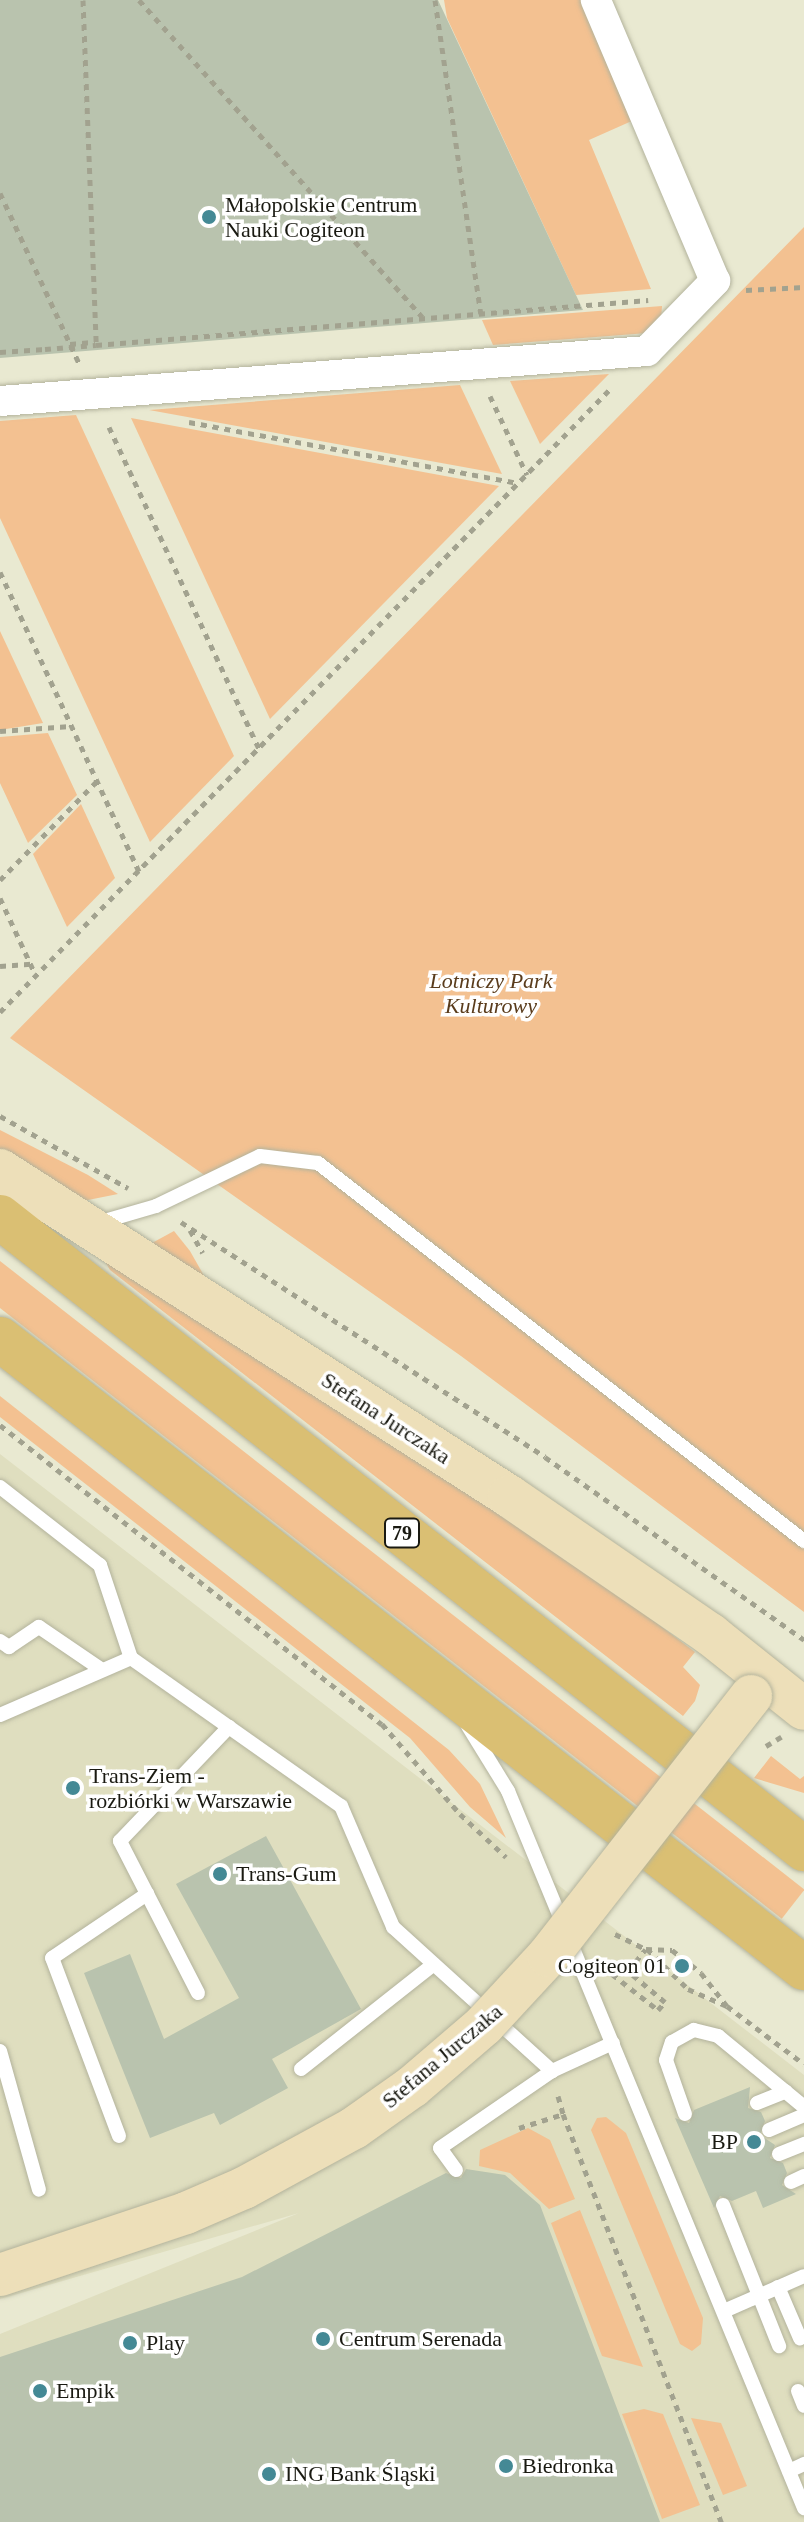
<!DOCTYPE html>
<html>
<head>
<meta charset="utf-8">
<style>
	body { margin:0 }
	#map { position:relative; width:804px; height:2522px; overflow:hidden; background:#e9e9d1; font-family:Georgia,serif }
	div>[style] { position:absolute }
	.built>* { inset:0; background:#dfdebf }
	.green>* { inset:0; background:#f3c191; transform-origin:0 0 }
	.building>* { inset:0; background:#b9c3ae }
	.path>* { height:5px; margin-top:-2.5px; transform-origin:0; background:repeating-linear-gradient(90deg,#a2a28f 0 6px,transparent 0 12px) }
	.roads { filter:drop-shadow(0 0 2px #b3b39c) drop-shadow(0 0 2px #b3b39c) }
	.lane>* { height:14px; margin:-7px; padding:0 7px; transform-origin:7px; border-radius:7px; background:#fff }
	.street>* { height:30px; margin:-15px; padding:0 15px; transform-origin:15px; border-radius:15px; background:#fff }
	.secondary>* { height:42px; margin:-21px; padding:0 21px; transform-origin:21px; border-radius:21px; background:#eddfb9 }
	.primary>* { height:44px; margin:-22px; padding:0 22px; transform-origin:22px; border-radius:22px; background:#dabf73 }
	.path-bridge>* { height:5px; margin-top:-2.5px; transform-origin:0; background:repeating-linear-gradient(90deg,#a2a28f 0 6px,transparent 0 12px) }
	.bridges { filter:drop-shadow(0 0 2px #b3b39c) drop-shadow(0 0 2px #b3b39c) }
	.secondary-bridge>* { height:42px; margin:-21px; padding:0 21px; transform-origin:21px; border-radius:21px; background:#eddfb9 }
	.dots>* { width:22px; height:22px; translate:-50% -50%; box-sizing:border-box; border:4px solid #fff; border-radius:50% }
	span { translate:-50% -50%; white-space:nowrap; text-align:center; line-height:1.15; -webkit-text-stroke:7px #fff; paint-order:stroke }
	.shield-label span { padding:2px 6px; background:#fff; border:2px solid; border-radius:6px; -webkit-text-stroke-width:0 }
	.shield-label { font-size:20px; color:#1a1a12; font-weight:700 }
	.poi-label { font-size:22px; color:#1a1a12 }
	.left { translate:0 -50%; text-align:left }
	.right { translate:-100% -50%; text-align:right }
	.park-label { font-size:22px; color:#5a3c1c; font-style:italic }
	.street-label { font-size:22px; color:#1a1a12 }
</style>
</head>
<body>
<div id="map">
	<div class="built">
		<div style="clip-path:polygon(0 1454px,804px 2075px,804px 2522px,0 2522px,0 2334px,299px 2213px,0 2299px)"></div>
	</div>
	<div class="green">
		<div style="clip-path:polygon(444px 0,584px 0,634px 120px,589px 140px,651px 289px,576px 295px,447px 18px)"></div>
		<div style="clip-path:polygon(804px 227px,804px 1612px,461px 1356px,10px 1038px)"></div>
		<div style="clip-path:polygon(662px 306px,661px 319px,648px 333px,493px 345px,482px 320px)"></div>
		<div style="clip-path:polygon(609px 374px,540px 444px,510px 381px)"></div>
		<div style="clip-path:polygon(460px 385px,502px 474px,149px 410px)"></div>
		<div style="clip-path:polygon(76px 415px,234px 756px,150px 842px,0 518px,0 421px)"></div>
		<div style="clip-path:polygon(131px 418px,499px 486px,270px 719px)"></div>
		<div style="clip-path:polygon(0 631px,43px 723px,0 730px)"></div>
		<div style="clip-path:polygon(48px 733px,77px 795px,28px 843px,0 783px,0 737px)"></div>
		<div style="clip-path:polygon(81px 804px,115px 878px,67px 927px,33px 854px)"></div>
		<div style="clip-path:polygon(0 1130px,88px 1175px,118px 1194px,83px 1201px,0 1150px)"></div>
		<div style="clip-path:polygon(174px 1231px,190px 1251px,207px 1281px,152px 1243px)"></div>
		<div style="clip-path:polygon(104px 1260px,524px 1523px,695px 1652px,683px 1667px,700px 1685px,695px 1701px,683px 1716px,110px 1270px)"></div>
		<div style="left:0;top:1261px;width:1021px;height:37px;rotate:38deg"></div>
		<div style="clip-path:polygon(0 1396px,449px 1750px,480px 1784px,506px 1838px,470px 1807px,410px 1738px,0 1417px)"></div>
		<div style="clip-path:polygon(771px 1756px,800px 1779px,804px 1776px,804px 1793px,754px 1778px)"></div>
		<div style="clip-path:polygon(606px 2117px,626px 2133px,703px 2318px,701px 2344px,692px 2351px,680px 2344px,591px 2130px,597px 2118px)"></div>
		<div style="clip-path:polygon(528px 2128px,550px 2140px,575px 2199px,549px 2209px,510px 2173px,479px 2166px,480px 2150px)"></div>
		<div style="clip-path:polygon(580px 2210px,643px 2367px,602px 2356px,551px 2223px)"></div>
		<div style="clip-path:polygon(644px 2409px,663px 2414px,700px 2505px,662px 2519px,622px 2414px)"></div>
		<div style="clip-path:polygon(691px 2418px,721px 2423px,747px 2486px,723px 2495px)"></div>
	</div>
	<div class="building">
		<div style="clip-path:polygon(0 0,438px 0,583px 310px,0 358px)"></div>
		<div style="clip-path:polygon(266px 1836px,361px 2009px,272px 2059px,288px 2088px,220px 2125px,214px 2113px,150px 2138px,84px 1973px,130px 1954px,164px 2039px,239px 1998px,176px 1884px)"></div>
		<div style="clip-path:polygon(750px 2087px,748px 2108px,761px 2112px,765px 2121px,760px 2135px,775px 2145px,770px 2158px,783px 2163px,787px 2173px,782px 2185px,796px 2194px,763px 2208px,756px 2191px,732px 2201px,720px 2196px,714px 2208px,675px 2118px,689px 2123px,694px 2110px)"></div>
		<div style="clip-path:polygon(466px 2169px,505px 2175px,540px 2205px,660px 2522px,0 2522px,0 2357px,242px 2277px,446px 2173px,461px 2178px)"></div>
	</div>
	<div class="path">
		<div style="left:83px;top:0;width:345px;rotate:87.8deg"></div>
		<div style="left:96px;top:345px;width:554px;rotate:-4.66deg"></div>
		<div style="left:139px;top:0;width:425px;rotate:48.2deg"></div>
		<div style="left:435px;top:0;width:317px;rotate:81.7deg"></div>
		<div style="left:0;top:193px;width:187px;rotate:65.1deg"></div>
		<div style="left:746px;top:290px;width:58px;rotate:-3deg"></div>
		<div style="left:70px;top:344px;width:25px;rotate:-5deg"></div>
		<div style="left:0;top:352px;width:45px;rotate:-3.8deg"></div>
		<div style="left:490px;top:396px;width:87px;rotate:64.9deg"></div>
		<div style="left:189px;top:422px;width:334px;rotate:10.5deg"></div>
		<div style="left:109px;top:427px;width:355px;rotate:65deg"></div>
		<div style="left:0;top:572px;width:330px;rotate:65.1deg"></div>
		<div style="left:0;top:731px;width:71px;rotate:-4deg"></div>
		<div style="left:0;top:880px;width:139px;rotate:-45.6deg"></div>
		<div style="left:0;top:898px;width:86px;rotate:65.2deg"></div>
		<div style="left:0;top:966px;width:31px;rotate:-4deg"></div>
		<div style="left:0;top:1012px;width:872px;rotate:-45.6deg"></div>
		<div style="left:0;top:1116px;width:147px;rotate:29.4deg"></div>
		<div style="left:181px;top:1222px;width:433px;rotate:32.8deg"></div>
		<div style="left:545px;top:1457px;width:317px;rotate:35.2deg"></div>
		<div style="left:190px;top:1230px;width:26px;rotate:61deg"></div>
		<div style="left:0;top:1425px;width:485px;rotate:38.1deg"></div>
		<div style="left:382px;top:1724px;width:119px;rotate:49.1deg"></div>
		<div style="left:460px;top:1814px;width:63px;rotate:43.1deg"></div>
		<div style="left:615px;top:1934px;width:34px;rotate:26deg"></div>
		<div style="left:646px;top:1949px;width:26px;rotate:2deg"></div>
		<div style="left:672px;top:1950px;width:37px;rotate:38deg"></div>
		<div style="left:701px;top:1973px;width:42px;rotate:51.8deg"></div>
		<div style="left:647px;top:1949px;width:57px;rotate:44.3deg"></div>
		<div style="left:688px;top:1989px;width:43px;rotate:23.6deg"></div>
		<div style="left:727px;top:2006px;width:96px;rotate:37deg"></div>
		<div style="left:612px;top:1974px;width:58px;rotate:38deg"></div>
		<div style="left:658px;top:2010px;width:11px;rotate:-49deg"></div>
		<div style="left:665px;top:2002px;width:48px;rotate:-140deg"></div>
		<div style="left:628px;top:1971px;width:28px;rotate:-51deg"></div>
		<div style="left:558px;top:2096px;width:19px;rotate:74deg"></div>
		<div style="left:519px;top:2128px;width:46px;rotate:-17.7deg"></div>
		<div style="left:563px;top:2114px;width:438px;rotate:68.8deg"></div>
	</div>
	<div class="roads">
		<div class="lane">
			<div style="left:101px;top:1222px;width:57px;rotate:-16.2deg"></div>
			<div style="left:156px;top:1206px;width:115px;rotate:-25.7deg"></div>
			<div style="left:260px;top:1156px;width:58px;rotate:6.9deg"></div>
			<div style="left:318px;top:1163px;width:616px;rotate:37.87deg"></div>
			<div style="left:0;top:1487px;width:127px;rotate:38deg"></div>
			<div style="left:100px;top:1565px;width:98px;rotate:71.6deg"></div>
			<div style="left:0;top:1641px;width:11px;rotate:34deg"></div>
			<div style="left:9px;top:1647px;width:36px;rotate:-34deg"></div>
			<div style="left:39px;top:1627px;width:76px;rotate:34.3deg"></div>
			<div style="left:0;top:1715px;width:143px;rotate:-23.5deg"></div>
			<div style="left:131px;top:1658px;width:257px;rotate:35.2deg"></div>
			<div style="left:341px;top:1806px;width:132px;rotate:66.7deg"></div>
			<div style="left:393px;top:1927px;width:215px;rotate:42.2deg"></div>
			<div style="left:468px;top:1726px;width:76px;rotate:58.4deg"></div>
			<div style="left:508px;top:1791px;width:776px;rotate:67.57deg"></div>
			<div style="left:198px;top:1993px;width:171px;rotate:-117.2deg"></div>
			<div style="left:120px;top:1841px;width:158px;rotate:-46.3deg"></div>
			<div style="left:0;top:2051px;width:144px;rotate:74.3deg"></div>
			<div style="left:301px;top:2069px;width:169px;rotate:-38.3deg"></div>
			<div style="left:757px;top:2103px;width:31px;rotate:-22deg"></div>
			<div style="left:685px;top:2114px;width:57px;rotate:-109.4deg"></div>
			<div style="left:666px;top:2060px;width:19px;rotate:-72deg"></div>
			<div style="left:672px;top:2042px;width:25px;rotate:-29deg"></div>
			<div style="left:694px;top:2030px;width:25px;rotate:14deg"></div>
			<div style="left:718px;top:2036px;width:112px;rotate:39.5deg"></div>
			<div style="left:769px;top:2130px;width:38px;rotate:-23deg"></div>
			<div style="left:119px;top:2136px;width:190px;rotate:-110.6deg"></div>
			<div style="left:52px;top:1958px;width:115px;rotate:-34deg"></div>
			<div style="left:779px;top:2154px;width:27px;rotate:-22deg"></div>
			<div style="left:456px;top:2170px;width:27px;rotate:-126deg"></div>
			<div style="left:440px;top:2148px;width:136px;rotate:-34.5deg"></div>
			<div style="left:552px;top:2071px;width:67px;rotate:-24.7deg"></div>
			<div style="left:791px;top:2182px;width:14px;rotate:-25deg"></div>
			<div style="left:723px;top:2205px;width:152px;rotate:68.3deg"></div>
			<div style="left:778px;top:2287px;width:56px;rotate:66.7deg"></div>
			<div style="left:724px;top:2311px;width:87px;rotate:-23.6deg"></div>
			<div style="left:798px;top:2391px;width:16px;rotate:68deg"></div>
			<div style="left:789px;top:2471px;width:17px;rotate:-25deg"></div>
		</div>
		<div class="street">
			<div style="left:0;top:401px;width:649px;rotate:-4.42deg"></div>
			<div style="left:647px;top:351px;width:98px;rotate:-45.8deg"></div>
			<div style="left:715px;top:281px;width:305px;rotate:-113deg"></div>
		</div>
		<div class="secondary">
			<div style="left:0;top:1170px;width:604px;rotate:32.64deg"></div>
			<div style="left:509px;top:1496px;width:244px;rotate:34.5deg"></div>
			<div style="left:710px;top:1634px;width:120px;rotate:38.6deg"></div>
		</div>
		<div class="primary">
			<div style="left:0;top:1217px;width:1023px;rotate:38.17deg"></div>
			<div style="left:0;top:1339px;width:1021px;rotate:38.04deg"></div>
		</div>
	</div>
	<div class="path-bridge">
		<div style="left:45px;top:349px;width:51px;rotate:-4.5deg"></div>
		<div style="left:766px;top:1746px;width:23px;rotate:-31deg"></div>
	</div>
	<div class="bridges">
		<div class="secondary-bridge">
			<div style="left:0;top:2275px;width:196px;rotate:-18.4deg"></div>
			<div style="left:186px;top:2213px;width:63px;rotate:-23.3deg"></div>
			<div style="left:244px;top:2188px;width:125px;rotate:-28.6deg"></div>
			<div style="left:354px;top:2128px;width:71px;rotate:-35.3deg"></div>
			<div style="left:412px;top:2087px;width:95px;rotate:-40.7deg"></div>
			<div style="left:484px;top:2025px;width:94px;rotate:-47.2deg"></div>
			<div style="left:548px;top:1956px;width:330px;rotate:-52deg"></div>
		</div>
	</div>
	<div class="dots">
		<div style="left:209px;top:217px;background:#448995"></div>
		<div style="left:73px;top:1788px;background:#448995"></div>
		<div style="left:220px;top:1874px;background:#448995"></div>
		<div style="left:682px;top:1966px;background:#448995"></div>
		<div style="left:754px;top:2142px;background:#448995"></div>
		<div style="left:323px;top:2339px;background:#448995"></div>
		<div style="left:130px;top:2343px;background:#448995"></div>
		<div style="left:40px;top:2391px;background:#448995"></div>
		<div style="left:506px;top:2466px;background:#448995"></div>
		<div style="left:269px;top:2474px;background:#448995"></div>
	</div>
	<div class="shield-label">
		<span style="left:402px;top:1533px">79</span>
	</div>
	<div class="poi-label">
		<span class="left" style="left:225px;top:217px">Małopolskie Centrum<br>Nauki Cogiteon</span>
		<span class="left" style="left:89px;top:1788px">Trans-Ziem -<br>rozbiórki w Warszawie</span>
		<span class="left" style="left:236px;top:1874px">Trans-Gum</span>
		<span class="right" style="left:666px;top:1966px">Cogiteon 01</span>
		<span class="right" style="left:738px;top:2142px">BP</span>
		<span class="left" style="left:339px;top:2339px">Centrum Serenada</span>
		<span class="left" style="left:146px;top:2343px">Play</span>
		<span class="left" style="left:56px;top:2391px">Empik</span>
		<span class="left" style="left:522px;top:2466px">Biedronka</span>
		<span class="left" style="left:285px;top:2474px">ING Bank Śląski</span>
	</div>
	<div class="park-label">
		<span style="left:491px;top:993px">Lotniczy Park<br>Kulturowy</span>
	</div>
	<div class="street-label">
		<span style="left:386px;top:1418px;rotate:33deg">Stefana Jurczaka</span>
		<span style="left:442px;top:2056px;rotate:-40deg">Stefana Jurczaka</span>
	</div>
</div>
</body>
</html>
